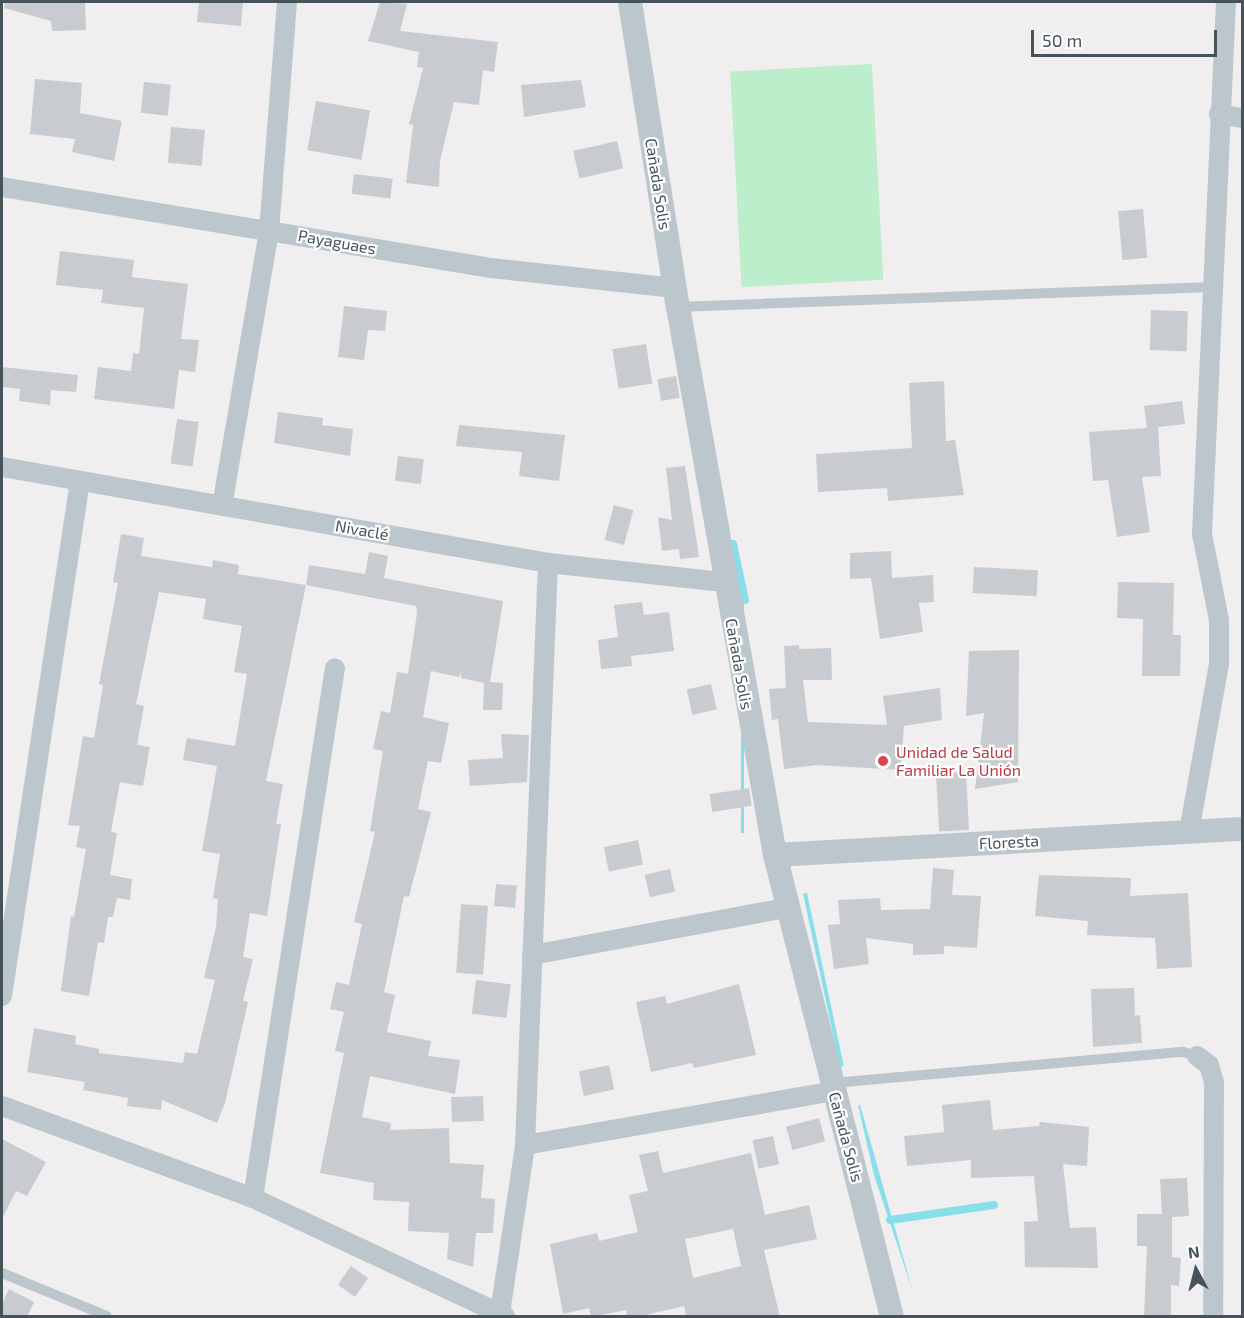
<!DOCTYPE html>
<html>
<head>
<meta charset="utf-8">
<style>
	body { margin:0 }
	#map { position:relative; width:1244px; height:1318px; overflow:hidden; background:#f0eeee; font-family:"Exo 2",sans-serif }
	div>[style] { position:absolute }
	.green>* { inset:0; background:#bceecc; transform-origin:0 0 }
	.water>* { inset:0; background:#89deeb; transform-origin:0 0 }
	.stream>* { height:8px; margin:-4px; padding:0 4px; transform-origin:4px; border-radius:4px; background:#89deeb }
	.building>* { inset:0; background:#c8ccd1; transform-origin:0 0 }
	.service>* { height:10px; margin:-5px; padding:0 5px; transform-origin:5px; border-radius:5px; background:#bcc7cd }
	.minor>* { height:20px; margin:-10px; padding:0 10px; transform-origin:10px; border-radius:10px; background:#bcc7cd }
	.tertiary>* { height:24px; margin:-12px; padding:0 12px; transform-origin:12px; border-radius:12px; background:#bcc7cd }
	.dots>* { width:16px; height:16px; translate:-50% -50%; box-sizing:border-box; border:3px solid #fff; border-radius:50% }
	span { translate:-50% -50%; white-space:nowrap; text-align:center; line-height:1.15; -webkit-text-stroke:4.5px #fff; paint-order:stroke }
	.street-label { font-size:16px; color:#46535b }
	.health-label { font-size:16px; color:#be3a42 }
	.left { translate:0 -50%; text-align:left }
	.frame { position:absolute; inset:0; border:3px solid #46535b; pointer-events:none }
	.north { position:absolute; left:1166px; top:1240px; width:60px; height:60px; -webkit-text-stroke:4px #fff; paint-order:stroke; rotate:353deg; font-size:16px; font-weight:700; line-height:24px; text-align:center; color:#46535b }
	.north::after { content:''; display:block; margin:auto; width:21px; height:27px; background:#46535b; clip-path:polygon(50% 0,100% 100%,50% 72%,0 100%) }
	.scale { position:absolute; left:1031px; top:30px; width:186px; height:27px; box-sizing:border-box; border:3px solid #46535b; border-top:0; padding-left:8px; font-size:18px; line-height:21px; white-space:nowrap; color:#46535b; -webkit-text-stroke:4px #fff; paint-order:stroke }
</style>
</head>
<body>
<div id="map">
	<div class="green">
		<div style="left:872px;top:64px;width:216px;height:142px;rotate:87deg"></div>
	</div>
	<div class="water">
		<div style="left:741px;top:591px;width:3px;height:242px"></div>
		<div style="left:807px;top:893px;width:177px;height:4px;rotate:78deg"></div>
		<div style="clip-path:polygon(858px 1105px,860px 1105px,913px 1292px,874px 1175px)"></div>
	</div>
	<div class="stream">
		<div style="left:733px;top:544px;width:57px;rotate:77.9deg"></div>
		<div style="left:890px;top:1220px;width:105px;rotate:-8.2deg"></div>
	</div>
	<div class="building">
		<div style="clip-path:polygon(5px 2px,85px 2px,86px 30px,52px 31px,51px 21px,4px 8px)"></div>
		<div style="clip-path:polygon(199px 2px,243px 2px,241px 26px,197px 22px)"></div>
		<div style="clip-path:polygon(380px 2px,407px 4px,400px 31px,498px 42px,494px 72px,483px 70px,479px 105px,454px 102px,440px 161px,439px 187px,406px 183px,413px 125px,409px 124px,423px 68px,417px 67px,419px 52px,368px 41px)"></div>
		<div style="clip-path:polygon(35px 79px,82px 83px,80px 113px,122px 121px,114px 161px,72px 152px,75px 139px,30px 134px)"></div>
		<div style="clip-path:polygon(581px 80px,586px 107px,524px 117px,521px 85px)"></div>
		<div style="left:144px;top:82px;width:27px;height:31px;rotate:6deg"></div>
		<div style="left:316px;top:101px;width:55px;height:50px;rotate:10deg"></div>
		<div style="left:171px;top:127px;width:34px;height:36px;rotate:5deg"></div>
		<div style="left:617px;top:141px;width:28px;height:45px;rotate:77deg"></div>
		<div style="left:354px;top:174px;width:39px;height:20px;rotate:7deg"></div>
		<div style="left:1143px;top:209px;width:49px;height:25px;rotate:85deg"></div>
		<div style="clip-path:polygon(60px 251px,134px 260px,132px 277px,188px 284px,181px 339px,199px 340px,195px 372px,179px 370px,174px 409px,94px 399px,98px 367px,131px 371px,133px 353px,139px 354px,144px 308px,101px 303px,103px 290px,56px 285px)"></div>
		<div style="clip-path:polygon(344px 306px,387px 311px,385px 331px,368px 330px,364px 360px,338px 357px)"></div>
		<div style="left:1151px;top:310px;width:37px;height:40px;rotate:2deg"></div>
		<div style="left:646px;top:344px;width:40px;height:34px;rotate:81deg"></div>
		<div style="clip-path:polygon(2px 367px,78px 375px,76px 392px,51px 390px,50px 405px,19px 401px,20px 389px,2px 387px)"></div>
		<div style="left:676px;top:376px;width:22px;height:19px;rotate:80deg"></div>
		<div style="clip-path:polygon(944px 381px,946px 441px,955px 440px,964px 495px,888px 501px,887px 488px,818px 492px,816px 454px,912px 448px,909px 383px)"></div>
		<div style="clip-path:polygon(1182px 401px,1185px 424px,1158px 427px,1161px 476px,1142px 477px,1150px 532px,1117px 537px,1108px 480px,1093px 481px,1089px 432px,1147px 428px,1144px 406px)"></div>
		<div style="clip-path:polygon(278px 412px,323px 418px,322px 425px,353px 429px,350px 456px,274px 443px)"></div>
		<div style="left:177px;top:419px;width:22px;height:45px;rotate:8deg"></div>
		<div style="clip-path:polygon(459px 425px,565px 435px,559px 481px,519px 476px,522px 452px,456px 446px)"></div>
		<div style="left:398px;top:456px;width:26px;height:25px;rotate:7deg"></div>
		<div style="clip-path:polygon(685px 466px,699px 557px,680px 559px,679px 549px,662px 551px,658px 517px,672px 520px,666px 468px)"></div>
		<div style="left:614px;top:505px;width:20px;height:36px;rotate:15deg"></div>
		<div style="clip-path:polygon(121px 534px,144px 538px,141px 556px,212px 567px,213px 560px,239px 565px,238px 574px,306px 585px,266px 781px,283px 784px,276px 824px,281px 824px,267px 916px,250px 913px,243px 957px,253px 959px,243px 1001px,248px 1002px,225px 1103px,217px 1123px,162px 1100px,161px 1110px,127px 1106px,128px 1098px,83px 1090px,85px 1082px,27px 1072px,34px 1028px,76px 1036px,75px 1044px,99px 1049px,99px 1053px,183px 1063px,185px 1052px,197px 1054px,215px 980px,204px 978px,216px 927px,218px 899px,213px 898px,220px 854px,202px 851px,217px 766px,183px 760px,187px 738px,235px 746px,247px 674px,234px 672px,242px 626px,203px 619px,206px 599px,159px 592px,136px 704px,144px 706px,137px 745px,150px 747px,143px 786px,120px 782px,111px 832px,117px 833px,110px 875px,132px 879px,130px 900px,117px 898px,113px 917px,108px 917px,104px 943px,98px 942px,89px 996px,61px 991px,71px 916px,74px 917px,86px 849px,76px 847px,80px 826px,68px 825px,83px 736px,94px 738px,103px 685px,99px 684px,118px 583px,113px 582px)"></div>
		<div style="clip-path:polygon(891px 551px,892px 578px,933px 575px,934px 602px,919px 603px,923px 632px,880px 639px,871px 578px,850px 579px,850px 553px)"></div>
		<div style="clip-path:polygon(369px 552px,388px 556px,384px 578px,503px 601px,490px 682px,503px 683px,502px 710px,483px 710px,484px 683px,461px 678px,461px 671px,459px 677px,431px 671px,423px 717px,449px 723px,441px 763px,428px 761px,418px 809px,431px 812px,409px 897px,404px 896px,384px 992px,395px 995px,387px 1032px,431px 1041px,428px 1056px,460px 1060px,455px 1094px,370px 1076px,362px 1117px,391px 1123px,390px 1130px,449px 1128px,450px 1163px,484px 1165px,481px 1198px,495px 1199px,493px 1233px,476px 1233px,473px 1267px,447px 1259px,449px 1233px,408px 1231px,409px 1202px,373px 1200px,374px 1183px,320px 1173px,344px 1053px,335px 1051px,344px 1012px,330px 1009px,336px 982px,349px 985px,362px 924px,354px 922px,375px 832px,370px 831px,383px 751px,373px 749px,381px 711px,390px 713px,397px 672px,408px 674px,417px 613px,416px 606px,306px 585px,309px 565px,365px 574px)"></div>
		<div style="left:974px;top:567px;width:64px;height:26px;rotate:3deg"></div>
		<div style="clip-path:polygon(1118px 582px,1174px 583px,1173px 635px,1181px 635px,1180px 676px,1142px 676px,1143px 619px,1117px 618px)"></div>
		<div style="clip-path:polygon(642px 602px,644px 615px,669px 612px,674px 651px,631px 656px,632px 666px,601px 669px,598px 640px,618px 637px,614px 605px)"></div>
		<div style="clip-path:polygon(799px 645px,799px 649px,831px 648px,832px 680px,803px 680px,808px 722px,887px 725px,883px 696px,940px 688px,942px 720px,904px 726px,901px 770px,817px 765px,784px 769px,778px 719px,772px 720px,769px 689px,786px 688px,784px 646px)"></div>
		<div style="clip-path:polygon(1019px 650px,1018px 782px,975px 789px,984px 713px,966px 716px,969px 651px)"></div>
		<div style="left:711px;top:684px;width:26px;height:25px;rotate:77deg"></div>
		<div style="clip-path:polygon(501px 734px,529px 735px,527px 782px,470px 786px,468px 760px,503px 758px)"></div>
		<div style="left:966px;top:772px;width:58px;height:30px;rotate:87deg"></div>
		<div style="left:749px;top:788px;width:18px;height:40px;rotate:81deg"></div>
		<div style="left:638px;top:840px;width:25px;height:35px;rotate:78deg"></div>
		<div style="clip-path:polygon(933px 868px,954px 870px,952px 895px,981px 896px,977px 948px,944px 946px,944px 954px,913px 955px,913px 944px,866px 938px,869px 964px,834px 969px,828px 925px,840px 924px,838px 900px,880px 898px,881px 910px,930px 909px)"></div>
		<div style="left:670px;top:869px;width:23px;height:26px;rotate:77deg"></div>
		<div style="clip-path:polygon(1039px 875px,1131px 878px,1130px 896px,1188px 893px,1192px 967px,1157px 969px,1155px 938px,1087px 935px,1088px 921px,1035px 916px)"></div>
		<div style="left:496px;top:884px;width:21px;height:22px;rotate:5deg"></div>
		<div style="left:461px;top:904px;width:27px;height:69px;rotate:4deg"></div>
		<div style="left:476px;top:980px;width:35px;height:34px;rotate:7deg"></div>
		<div style="clip-path:polygon(739px 984px,756px 1055px,694px 1068px,692px 1063px,651px 1072px,636px 1002px,665px 996px,667px 1004px)"></div>
		<div style="clip-path:polygon(1134px 988px,1135px 1016px,1140px 1015px,1142px 1043px,1093px 1047px,1091px 989px)"></div>
		<div style="left:609px;top:1065px;width:25px;height:31px;rotate:78deg"></div>
		<div style="left:483px;top:1096px;width:25px;height:32px;rotate:88deg"></div>
		<div style="clip-path:polygon(990px 1100px,993px 1130px,1039px 1126px,1040px 1122px,1089px 1127px,1087px 1166px,1063px 1164px,1070px 1228px,1096px 1227px,1098px 1268px,1025px 1267px,1024px 1222px,1038px 1221px,1034px 1176px,971px 1178px,971px 1160px,907px 1166px,904px 1136px,944px 1132px,942px 1105px)"></div>
		<div style="left:819px;top:1118px;width:24px;height:34px;rotate:75deg"></div>
		<div style="left:773px;top:1136px;width:29px;height:21px;rotate:78deg"></div>
		<div style="clip-path:polygon(2px 1139px,46px 1162px,27px 1196px,16px 1191px,2px 1219px)"></div>
		<div style="clip-path:polygon(evenodd,658px 1151px,663px 1173px,751px 1153px,765px 1215px,809px 1205px,817px 1239px,764px 1250px,780px 1317px,686px 1317px,684px 1306px,637px 1317px,627px 1317px,626px 1310px,591px 1317px,589px 1308px,563px 1314px,550px 1244px,597px 1233px,599px 1241px,638px 1232px,629px 1195px,648px 1191px,639px 1155px,658px 1151px,733px 1229px,741px 1266px,693px 1278px,685px 1239px,733px 1229px)"></div>
		<div style="clip-path:polygon(1187px 1178px,1189px 1216px,1172px 1217px,1172px 1257px,1181px 1258px,1179px 1286px,1171px 1285px,1171px 1317px,1144px 1317px,1147px 1246px,1137px 1246px,1137px 1214px,1162px 1214px,1160px 1179px)"></div>
		<div style="left:351px;top:1266px;width:21px;height:23px;rotate:35deg"></div>
		<div style="clip-path:polygon(9px 1289px,34px 1302px,27px 1317px,2px 1317px,2px 1304px)"></div>
	</div>
	<div class="service">
		<div style="left:678px;top:307px;width:535px;rotate:-2.14deg"></div>
		<div style="left:833px;top:1083px;width:351px;rotate:-5.1deg"></div>
		<div style="left:1183px;top:1052px;width:15px;rotate:16deg"></div>
		<div style="left:2px;top:1273px;width:113px;rotate:22.3deg"></div>
	</div>
	<div class="minor">
		<div style="left:1219px;top:114px;width:23px;rotate:10deg"></div>
		<div style="left:2px;top:187px;width:496px;rotate:9.4deg"></div>
		<div style="left:491px;top:268px;width:185px;rotate:6.2deg"></div>
		<div style="left:2px;top:467px;width:554px;rotate:9.97deg"></div>
		<div style="left:548px;top:563px;width:177px;rotate:6.2deg"></div>
		<div style="left:222px;top:506px;width:279px;rotate:-80.3deg"></div>
		<div style="left:269px;top:231px;width:230px;rotate:-85.5deg"></div>
		<div style="left:1189px;top:832px;width:171px;rotate:-79.9deg"></div>
		<div style="left:1219px;top:664px;width:44px;rotate:-90deg"></div>
		<div style="left:1219px;top:620px;width:88px;rotate:-101.2deg"></div>
		<div style="left:1202px;top:534px;width:533px;rotate:-87.42deg"></div>
		<div style="left:532px;top:955px;width:257px;rotate:-10.5deg"></div>
		<div style="left:2px;top:996px;width:521px;rotate:-81.39deg"></div>
		<div style="left:1197px;top:1056px;width:15px;rotate:37deg"></div>
		<div style="left:1209px;top:1065px;width:18px;rotate:74deg"></div>
		<div style="left:1214px;top:1082px;width:234px;rotate:90.2deg"></div>
		<div style="left:2px;top:1106px;width:267px;rotate:20.1deg"></div>
		<div style="left:253px;top:1198px;width:278px;rotate:25.1deg"></div>
		<div style="left:525px;top:1145px;width:314px;rotate:-9.9deg"></div>
		<div style="left:253px;top:1198px;width:536px;rotate:-81.21deg"></div>
		<div style="left:500px;top:1313px;width:170px;rotate:-81.5deg"></div>
		<div style="left:525px;top:1145px;width:582px;rotate:-87.74deg"></div>
	</div>
	<div class="tertiary">
		<div style="left:630px;top:2px;width:309px;rotate:81.1deg"></div>
		<div style="left:678px;top:307px;width:557px;rotate:79.96deg"></div>
		<div style="left:775px;top:855px;width:476px;rotate:75.8deg"></div>
		<div style="left:775px;top:855px;width:468px;rotate:-3.2deg"></div>
	</div>
	<div class="dots">
		<div style="left:883px;top:761px;background:#e0444e"></div>
	</div>
	<div class="street-label">
		<span style="left:658px;top:184px;rotate:81deg">Cañada Solis</span>
		<span style="left:337px;top:242px;rotate:10deg">Payaguaes</span>
		<span style="left:362px;top:530px;rotate:10deg">Nivaclé</span>
		<span style="left:739px;top:664px;rotate:80deg">Cañada Solis</span>
		<span style="left:1009px;top:842px;rotate:-3deg">Floresta</span>
		<span style="left:846px;top:1137px;rotate:75deg">Cañada Solis</span>
	</div>
	<div class="health-label">
		<span class="left" style="left:896px;top:761px">Unidad de Salud<br>Familiar La Unión</span>
	</div>
	<div class="frame"></div>
	<div class="north">N</div>
	<div class="scale">50 m</div>
</div>
</body>
</html>
